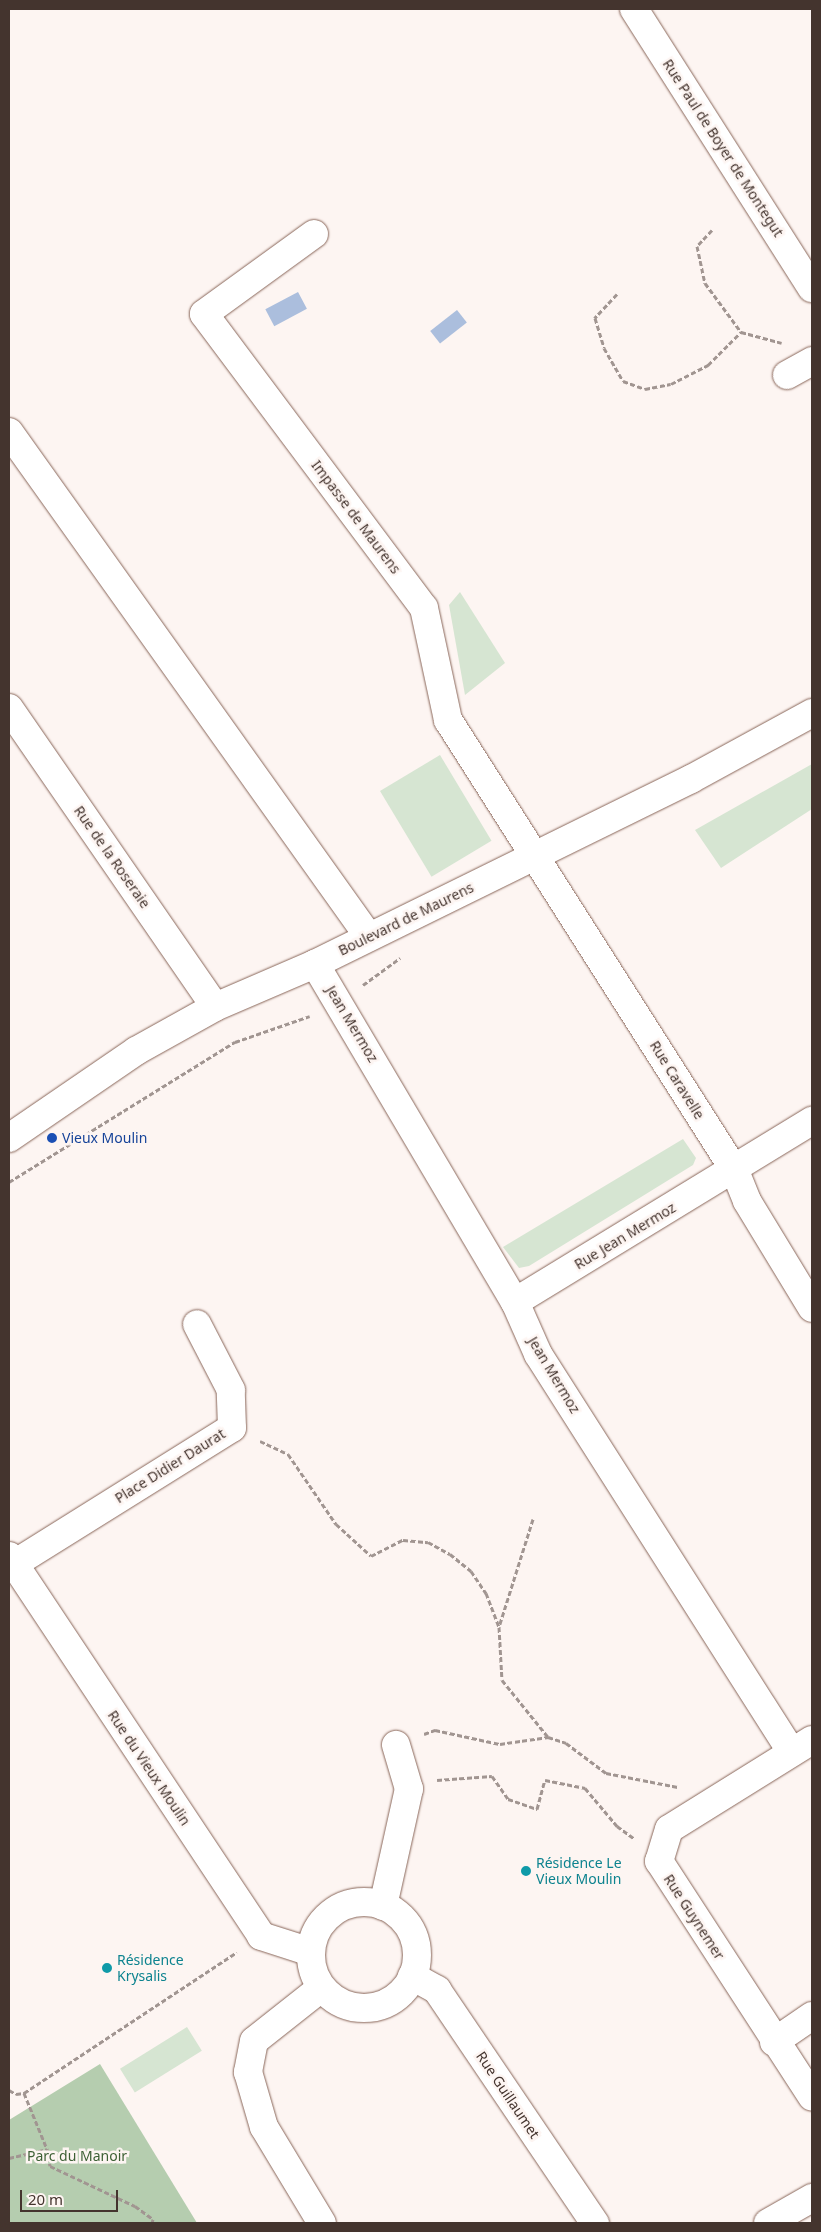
<!DOCTYPE html>
<html>
<head>
<meta charset="utf-8">
<style>
	body { margin:0 }
	#map { position:relative; width:821px; height:2232px; overflow:hidden; background:#fdf5f2; font-family:"Noto Sans",sans-serif }
	div>[style] { position:absolute }
	.green>* { inset:0; background:#d6e5d2; transform-origin:0 0 }
	.forest>* { inset:0; background:#b5cdaf }
	.water>* { inset:0; background:#abbedd; transform-origin:0 0 }
	.path>* { height:3px; margin-top:-1.5px; transform-origin:0; background:repeating-linear-gradient(90deg,#a19591 0 5px,transparent 0 7.5px) }
	.roads { filter:drop-shadow(0 0 1px #896659) drop-shadow(0 0 1px #896659) }
	.street>* { height:28px; margin:-14px; padding:0 14px; transform-origin:14px; border-radius:14px; background:#fff }
	.street>.ring { margin:-14px; padding:0; box-sizing:content-box; background:none; border:28px solid #fff; border-radius:50% }
	.secondary>* { height:28px; margin:-14px; padding:0 14px; transform-origin:14px; border-radius:14px; background:#fff }
	.dots>* { width:14px; height:14px; translate:-50% -50%; box-sizing:border-box; border:2px solid #fdf5f2; border-radius:50% }
	span { translate:-50% -50%; white-space:nowrap; text-align:center; line-height:1.15; -webkit-text-stroke:5px #fdf5f2; paint-order:stroke }
	.street-label { font-size:14px; color:#44342e }
	.transit-label { font-size:14px; color:#164399 }
	.left { translate:0 -50%; text-align:left }
	.culture-label { font-size:14px; color:#0d838f }
	.park-label { font-size:14px; color:#3c5f34 }
	.frame { position:absolute; inset:0; border:10px solid #44342e; pointer-events:none }
	.scale { position:absolute; left:20px; top:2190px; width:98px; height:22px; box-sizing:border-box; border:2px solid #44342e; border-top:0; padding-left:6px; font-size:15px; line-height:18px; white-space:nowrap; color:#44342e; -webkit-text-stroke:4px #fdf5f2; paint-order:stroke }
</style>
</head>
<body>
<div id="map">
	<div class="green">
		<div style="clip-path:polygon(460px 592px,505px 663px,465px 695px,449px 605px)"></div>
		<div style="left:440px;top:755px;width:100px;height:70px;rotate:59deg"></div>
		<div style="clip-path:polygon(812px 764px,812px 809px,721px 868px,695px 830px)"></div>
		<div style="clip-path:polygon(683px 1139px,696px 1158px,693px 1165px,529px 1266px,519px 1268px,503px 1247px)"></div>
		<div style="left:187px;top:2027px;width:28px;height:79px;rotate:58deg"></div>
	</div>
	<div class="forest">
		<div style="clip-path:polygon(100px 2064px,197px 2223px,9px 2223px,9px 2120px)"></div>
	</div>
	<div class="water">
		<div style="left:298px;top:292px;width:19px;height:37px;rotate:62deg"></div>
		<div style="left:457px;top:310px;width:16px;height:34px;rotate:52deg"></div>
	</div>
	<div class="path">
		<div style="left:712px;top:230px;width:22px;rotate:133deg"></div>
		<div style="left:697px;top:246px;width:38px;rotate:78deg"></div>
		<div style="left:705px;top:283px;width:61px;rotate:53.7deg"></div>
		<div style="left:617px;top:294px;width:33px;rotate:133deg"></div>
		<div style="left:595px;top:318px;width:31px;rotate:73deg"></div>
		<div style="left:604px;top:348px;width:38px;rotate:60deg"></div>
		<div style="left:623px;top:381px;width:23px;rotate:20deg"></div>
		<div style="left:645px;top:389px;width:26px;rotate:-11deg"></div>
		<div style="left:671px;top:384px;width:42px;rotate:-27.2deg"></div>
		<div style="left:708px;top:365px;width:47px;rotate:-45deg"></div>
		<div style="left:741px;top:332px;width:42px;rotate:15deg"></div>
		<div style="left:363px;top:985px;width:46px;rotate:-36.1deg"></div>
		<div style="left:9px;top:1182px;width:266px;rotate:-31.8deg"></div>
		<div style="left:235px;top:1042px;width:79px;rotate:-19.1deg"></div>
		<div style="left:260px;top:1441px;width:31px;rotate:25deg"></div>
		<div style="left:288px;top:1454px;width:85px;rotate:55.6deg"></div>
		<div style="left:336px;top:1524px;width:47px;rotate:42.4deg"></div>
		<div style="left:371px;top:1556px;width:36px;rotate:-27deg"></div>
		<div style="left:403px;top:1540px;width:25px;rotate:5deg"></div>
		<div style="left:428px;top:1542px;width:25px;rotate:29deg"></div>
		<div style="left:450px;top:1554px;width:27px;rotate:39deg"></div>
		<div style="left:471px;top:1571px;width:27px;rotate:56deg"></div>
		<div style="left:486px;top:1593px;width:36px;rotate:69deg"></div>
		<div style="left:533px;top:1519px;width:113px;rotate:107.5deg"></div>
		<div style="left:499px;top:1627px;width:53px;rotate:86.8deg"></div>
		<div style="left:502px;top:1680px;width:73px;rotate:51.1deg"></div>
		<div style="left:424px;top:1734px;width:12px;rotate:-20deg"></div>
		<div style="left:435px;top:1730px;width:66px;rotate:12.2deg"></div>
		<div style="left:500px;top:1744px;width:49px;rotate:-8.3deg"></div>
		<div style="left:548px;top:1737px;width:19px;rotate:18deg"></div>
		<div style="left:566px;top:1743px;width:50px;rotate:36.9deg"></div>
		<div style="left:606px;top:1773px;width:73px;rotate:11deg"></div>
		<div style="left:437px;top:1780px;width:55px;rotate:-4.2deg"></div>
		<div style="left:492px;top:1776px;width:28px;rotate:55deg"></div>
		<div style="left:508px;top:1799px;width:31px;rotate:19deg"></div>
		<div style="left:537px;top:1809px;width:30px;rotate:-75deg"></div>
		<div style="left:545px;top:1780px;width:41px;rotate:11.3deg"></div>
		<div style="left:585px;top:1788px;width:50px;rotate:49.9deg"></div>
		<div style="left:617px;top:1826px;width:22px;rotate:36deg"></div>
		<div style="left:9px;top:2090px;width:8px;rotate:30deg"></div>
		<div style="left:16px;top:2094px;width:8px;rotate:-7deg"></div>
		<div style="left:24px;top:2093px;width:255px;rotate:-33.5deg"></div>
		<div style="left:24px;top:2093px;width:61px;rotate:67.7deg"></div>
		<div style="left:9px;top:2158px;width:39px;rotate:-13deg"></div>
		<div style="left:47px;top:2149px;width:17px;rotate:80deg"></div>
		<div style="left:50px;top:2166px;width:94px;rotate:25.2deg"></div>
		<div style="left:135px;top:2206px;width:22px;rotate:36deg"></div>
		<div style="left:153px;top:2219px;width:4px;rotate:104deg"></div>
	</div>
	<div class="roads">
		<div class="street">
			<div style="left:634px;top:9px;width:331px;rotate:57.5deg"></div>
			<div style="left:314px;top:234px;width:136px;rotate:144deg"></div>
			<div style="left:204px;top:314px;width:367px;rotate:53.2deg"></div>
			<div style="left:424px;top:608px;width:115px;rotate:77.9deg"></div>
			<div style="left:448px;top:720px;width:535px;rotate:57.53deg"></div>
			<div style="left:735px;top:1171px;width:32px;rotate:68deg"></div>
			<div style="left:747px;top:1201px;width:125px;rotate:58.7deg"></div>
			<div style="left:787px;top:375px;width:29px;rotate:-29deg"></div>
			<div style="left:9px;top:432px;width:620px;rotate:54.52deg"></div>
			<div style="left:9px;top:708px;width:363px;rotate:55.4deg"></div>
			<div style="left:315px;top:964px;width:393px;rotate:59.4deg"></div>
			<div style="left:515px;top:1302px;width:57px;rotate:66.1deg"></div>
			<div style="left:538px;top:1354px;width:472px;rotate:57.5deg"></div>
			<div style="left:515px;top:1302px;width:348px;rotate:-31.4deg"></div>
			<div style="left:9px;top:1556px;width:456px;rotate:56.4deg"></div>
			<div style="left:261px;top:1936px;width:52px;rotate:17.7deg"></div>
			<div style="left:14px;top:1564px;width:257px;rotate:-32deg"></div>
			<div style="left:232px;top:1428px;width:38px;rotate:-92deg"></div>
			<div style="left:231px;top:1390px;width:74px;rotate:-117.3deg"></div>
			<div style="left:812px;top:1740px;width:168px;rotate:148.1deg"></div>
			<div style="left:669px;top:1829px;width:34px;rotate:107deg"></div>
			<div style="left:659px;top:1861px;width:281px;rotate:57deg"></div>
			<div class="ring" style="left:311px;top:1902px;width:78px;height:78px"></div>
			<div style="left:383px;top:1906px;width:120px;rotate:-77.5deg"></div>
			<div style="left:409px;top:1789px;width:46px;rotate:-106.5deg"></div>
			<div style="left:412px;top:1976px;width:29px;rotate:29deg"></div>
			<div style="left:437px;top:1990px;width:282px;rotate:55.9deg"></div>
			<div style="left:321px;top:1988px;width:85px;rotate:141.7deg"></div>
			<div style="left:254px;top:2041px;width:32px;rotate:101deg"></div>
			<div style="left:248px;top:2072px;width:57px;rotate:73.8deg"></div>
			<div style="left:264px;top:2127px;width:112px;rotate:58.9deg"></div>
			<div style="left:774px;top:2042px;width:46px;rotate:-34.4deg"></div>
			<div style="left:768px;top:2223px;width:51px;rotate:-29.6deg"></div>
		</div>
		<div class="secondary">
			<div style="left:9px;top:1138px;width:154px;rotate:-34.4deg"></div>
			<div style="left:136px;top:1051px;width:90px;rotate:-29.1deg"></div>
			<div style="left:215px;top:1007px;width:109px;rotate:-23.3deg"></div>
			<div style="left:315px;top:964px;width:419px;rotate:-26.2deg"></div>
			<div style="left:691px;top:779px;width:138px;rotate:-28.6deg"></div>
		</div>
	</div>
	<div class="dots">
		<div style="left:52px;top:1138px;background:#1a4fb4"></div>
		<div style="left:526px;top:1871px;background:#0f9aa8"></div>
		<div style="left:107px;top:1968px;background:#0f9aa8"></div>
	</div>
	<div class="street-label">
		<span style="left:723px;top:148px;rotate:57deg">Rue Paul de Boyer de Montegut</span>
		<span style="left:356px;top:517px;rotate:53deg">Impasse de Maurens</span>
		<span style="left:112px;top:857px;rotate:55deg">Rue de la Roseraie</span>
		<span style="left:406px;top:919px;rotate:-26deg">Boulevard de Maurens</span>
		<span style="left:352px;top:1024px;rotate:59deg">Jean Mermoz</span>
		<span style="left:677px;top:1080px;rotate:58deg">Rue Caravelle</span>
		<span style="left:625px;top:1236px;rotate:-31deg">Rue Jean Mermoz</span>
		<span style="left:554px;top:1375px;rotate:59deg">Jean Mermoz</span>
		<span style="left:170px;top:1466px;rotate:-32deg">Place Didier Daurat</span>
		<span style="left:149px;top:1768px;rotate:56deg">Rue du Vieux Moulin</span>
		<span style="left:694px;top:1917px;rotate:57deg">Rue Guynemer</span>
		<span style="left:508px;top:2095px;rotate:56deg">Rue Guillaumet</span>
	</div>
	<div class="transit-label">
		<span class="left" style="left:62px;top:1138px">Vieux Moulin</span>
	</div>
	<div class="culture-label">
		<span class="left" style="left:536px;top:1871px">Résidence Le<br>Vieux Moulin</span>
		<span class="left" style="left:117px;top:1968px">Résidence<br>Krysalis</span>
	</div>
	<div class="park-label">
		<span style="left:77px;top:2156px">Parc du Manoir</span>
	</div>
	<div class="frame"></div>
	<div class="scale">20 m</div>
</div>
</body>
</html>
